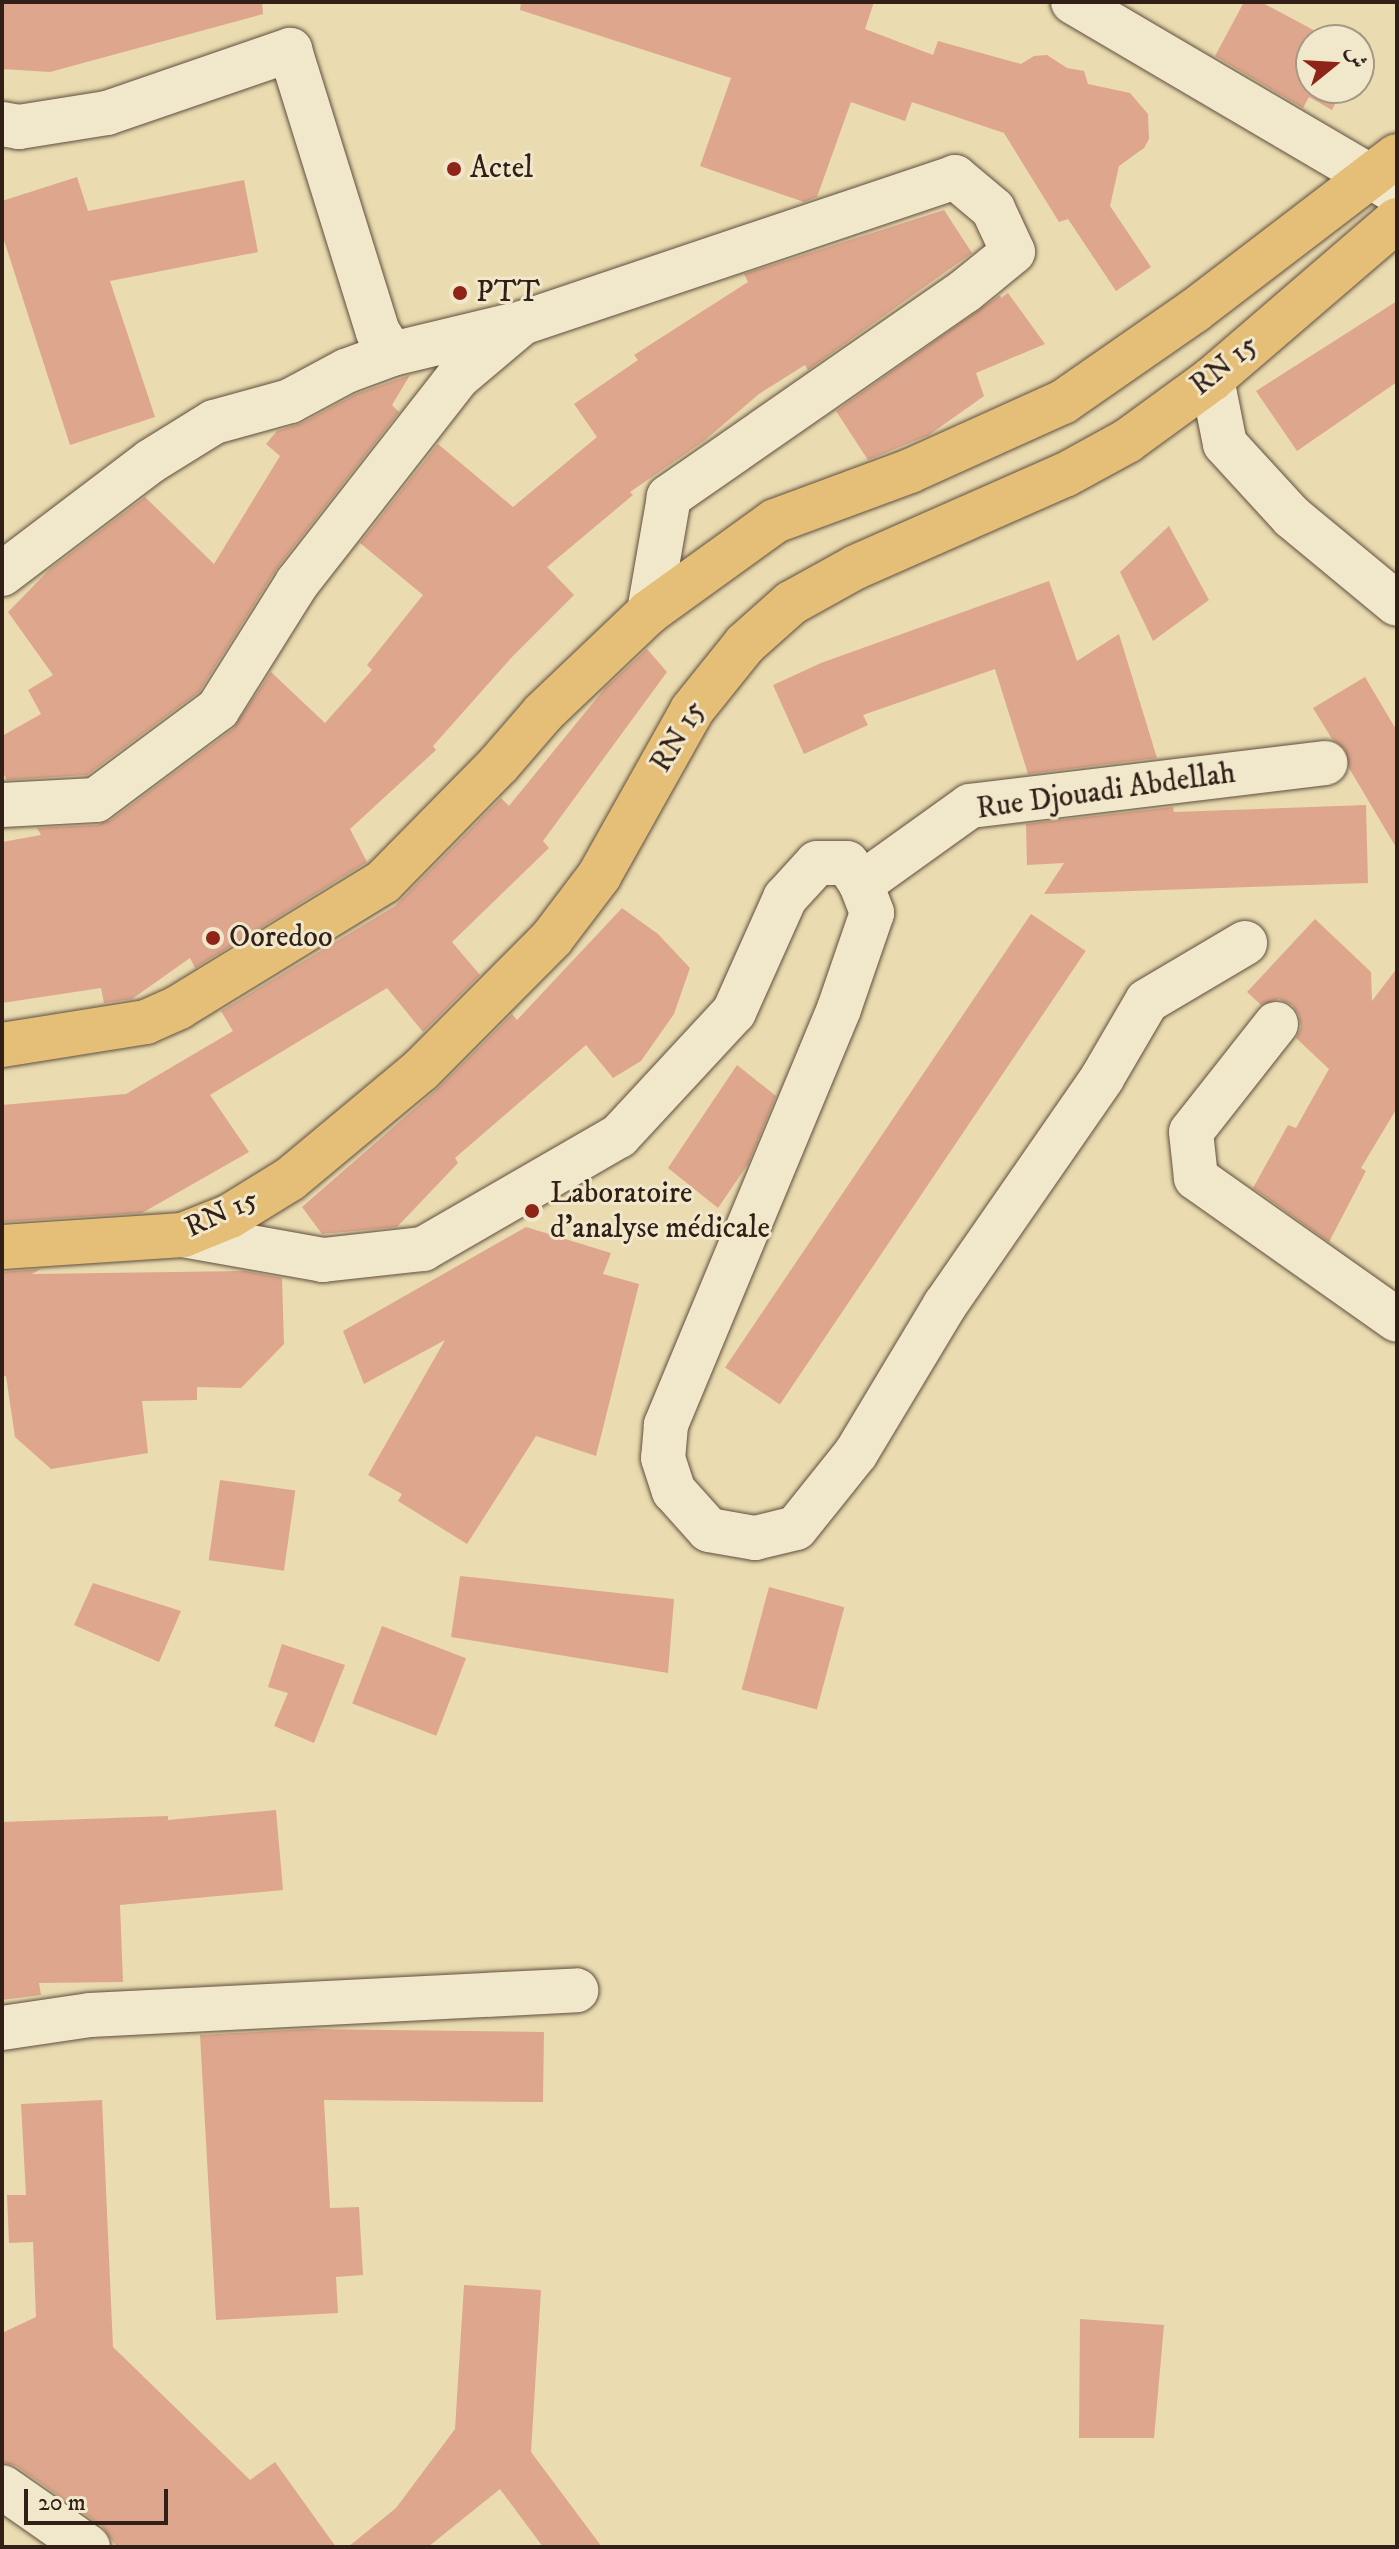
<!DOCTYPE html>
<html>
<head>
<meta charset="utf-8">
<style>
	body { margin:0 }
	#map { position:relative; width:1399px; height:2549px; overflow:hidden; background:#eadbb0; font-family:"IM FELL DW Pica",Amiri,serif }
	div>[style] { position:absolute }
	.building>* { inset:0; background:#dea78d; transform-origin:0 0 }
	.roads { filter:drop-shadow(0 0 2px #604f3e) drop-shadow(0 0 2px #604f3e) }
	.minor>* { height:44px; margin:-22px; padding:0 22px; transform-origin:22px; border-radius:22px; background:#f1e8cc }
	.secondary>* { height:44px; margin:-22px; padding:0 22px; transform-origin:22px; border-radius:22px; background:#f1e8cc }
	.primary>* { height:44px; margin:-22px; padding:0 22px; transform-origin:22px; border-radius:22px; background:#e5be78 }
	.dots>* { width:22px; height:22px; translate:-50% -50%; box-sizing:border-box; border:4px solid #f1e8cc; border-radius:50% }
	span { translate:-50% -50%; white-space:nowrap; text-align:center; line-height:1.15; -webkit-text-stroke:6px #f1e8cc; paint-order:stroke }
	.poi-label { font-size:30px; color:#322018 }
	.left { translate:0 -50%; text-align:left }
	.street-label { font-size:30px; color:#322018 }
	.frame { position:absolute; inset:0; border:4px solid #322018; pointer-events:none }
	.north { position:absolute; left:1295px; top:24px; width:80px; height:80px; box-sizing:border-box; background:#f1e8cc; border:2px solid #a59884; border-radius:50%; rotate:72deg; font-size:22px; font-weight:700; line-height:32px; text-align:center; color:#322018 }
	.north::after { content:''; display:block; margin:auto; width:28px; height:36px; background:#8f2418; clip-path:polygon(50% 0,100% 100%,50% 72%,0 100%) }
	.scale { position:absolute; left:24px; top:2489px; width:144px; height:36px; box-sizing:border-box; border:4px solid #322018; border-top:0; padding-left:10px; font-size:24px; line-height:28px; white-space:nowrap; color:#322018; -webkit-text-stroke:6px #f1e8cc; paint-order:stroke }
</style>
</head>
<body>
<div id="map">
	<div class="building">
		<div style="clip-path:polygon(2px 2px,262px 2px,263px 14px,50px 72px,2px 69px)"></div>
		<div style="clip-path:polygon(521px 2px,874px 2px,865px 29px,933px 55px,938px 41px,1021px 64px,1034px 56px,1047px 55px,1067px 68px,1084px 71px,1088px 84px,1130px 93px,1148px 114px,1149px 139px,1144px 148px,1119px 166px,1110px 206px,1151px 267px,1116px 291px,1068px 219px,1059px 222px,1004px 133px,912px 102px,905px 121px,851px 102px,817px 197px,804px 202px,700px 166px,731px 78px,520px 10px)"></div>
		<div style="clip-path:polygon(1244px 2px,1261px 2px,1332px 40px,1311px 40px,1311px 88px,1343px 88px,1332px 110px,1309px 97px,1303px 108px,1215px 56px)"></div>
		<div style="clip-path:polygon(77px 177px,88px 211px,244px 180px,258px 252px,110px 281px,155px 417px,70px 445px,2px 234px,2px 201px)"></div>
		<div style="clip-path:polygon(944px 210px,972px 253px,808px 370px,805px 365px,759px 394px,704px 441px,630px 492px,633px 495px,547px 567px,574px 595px,512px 657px,433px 746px,436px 750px,350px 829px,367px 862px,195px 968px,190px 958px,132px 999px,104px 1003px,101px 988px,2px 1003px,2px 842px,41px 835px,37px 828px,97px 825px,111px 820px,233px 729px,271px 672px,325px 723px,372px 670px,367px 665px,423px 595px,360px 543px,438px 444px,513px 507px,597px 437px,574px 404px,638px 360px,634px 355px,748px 282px,744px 274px)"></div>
		<div style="clip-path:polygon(1008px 293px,1045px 344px,976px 373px,984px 396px,929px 435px,868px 460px,836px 411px,1000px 295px,1001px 298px)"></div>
		<div style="clip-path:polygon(1397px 301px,1397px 382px,1297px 451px,1256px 391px)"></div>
		<div style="clip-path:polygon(410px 375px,392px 405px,399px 412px,277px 568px,199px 692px,87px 775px,7px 780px,2px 771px,2px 736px,41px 714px,28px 690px,53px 675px,8px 612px,50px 569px,145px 497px,214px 564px,280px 456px,266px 444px,277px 431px,302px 423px,356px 394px)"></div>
		<div style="clip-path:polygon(1169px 526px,1209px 600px,1153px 641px,1120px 572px)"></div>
		<div style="clip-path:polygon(1049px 581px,1077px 661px,1119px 634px,1157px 758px,1028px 774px,995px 669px,863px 715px,868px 725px,804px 754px,773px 685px,821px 663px)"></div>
		<div style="clip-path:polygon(647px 649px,667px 672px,543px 841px,549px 848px,452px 942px,480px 975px,423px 1032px,387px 988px,210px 1095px,249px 1152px,142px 1213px,2px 1222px,2px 1105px,126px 1094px,233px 1031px,221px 1011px,395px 906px,501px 798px,509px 806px,605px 688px)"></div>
		<div style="clip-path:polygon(1365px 677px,1397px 731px,1397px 849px,1349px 768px,1345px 749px,1332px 739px,1313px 708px)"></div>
		<div style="clip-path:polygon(1366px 805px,1368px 883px,1044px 894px,1064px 863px,1027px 865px,1026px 824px,1173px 807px,1174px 812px)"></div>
		<div style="clip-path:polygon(622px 908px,658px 934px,690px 968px,674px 1014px,641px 1061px,613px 1078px,586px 1045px,455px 1158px,458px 1163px,397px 1227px,322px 1234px,302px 1207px,437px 1089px,512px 1014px,517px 1020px)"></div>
		<div style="left:1031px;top:914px;width:66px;height:547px;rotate:34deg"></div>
		<div style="clip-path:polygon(1315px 919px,1371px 972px,1372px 1001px,1397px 968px,1397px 1108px,1361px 1168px,1366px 1171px,1329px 1242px,1253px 1188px,1288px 1125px,1296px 1128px,1329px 1069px,1296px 1038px,1301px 1027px,1299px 1015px,1292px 1005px,1279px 999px,1261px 1005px,1247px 992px)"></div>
		<div style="clip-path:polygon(737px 1065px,776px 1096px,748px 1164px,718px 1208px,668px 1168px)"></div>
		<div style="clip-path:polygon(526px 1227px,611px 1253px,603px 1274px,639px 1284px,596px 1456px,536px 1436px,467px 1544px,398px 1501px,402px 1494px,368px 1475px,445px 1340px,364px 1384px,343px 1331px)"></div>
		<div style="clip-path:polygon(41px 1269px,32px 1274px,245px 1271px,282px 1278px,284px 1344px,241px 1388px,197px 1387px,197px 1400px,142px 1401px,148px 1453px,51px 1469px,15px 1437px,6px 1376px,2px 1377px,2px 1272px)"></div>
		<div style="left:220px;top:1480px;width:76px;height:81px;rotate:8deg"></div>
		<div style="clip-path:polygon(460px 1576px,674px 1599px,668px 1673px,451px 1637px)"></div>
		<div style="clip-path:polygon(93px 1583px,181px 1611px,159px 1662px,74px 1625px)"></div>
		<div style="left:769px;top:1587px;width:78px;height:106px;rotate:15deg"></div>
		<div style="left:382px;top:1626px;width:90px;height:83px;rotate:21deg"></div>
		<div style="clip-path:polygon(282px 1644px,345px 1665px,314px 1743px,274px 1726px,288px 1693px,268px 1687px)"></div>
		<div style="clip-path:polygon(276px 1810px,283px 1890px,120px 1905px,123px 1982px,39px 1983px,41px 1995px,2px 2000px,2px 1822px,168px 1816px,168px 1820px)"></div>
		<div style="clip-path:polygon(308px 2029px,544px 2032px,543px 2102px,324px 2100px,330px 2208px,359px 2207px,363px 2275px,336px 2277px,338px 2313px,216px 2320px,200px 2035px)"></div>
		<div style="clip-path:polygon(102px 2100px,113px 2347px,250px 2480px,275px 2462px,336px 2547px,117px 2547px,102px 2526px,16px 2466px,2px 2462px,2px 2333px,36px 2317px,33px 2242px,9px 2243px,7px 2195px,26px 2195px,21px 2104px)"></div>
		<div style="clip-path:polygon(464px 2285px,541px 2290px,531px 2452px,602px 2547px,543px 2547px,500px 2489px,428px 2547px,348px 2547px,396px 2508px,455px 2429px)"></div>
		<div style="clip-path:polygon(1080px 2319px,1164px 2325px,1154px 2438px,1079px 2438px)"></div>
	</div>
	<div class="roads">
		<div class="minor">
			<div style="left:2px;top:124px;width:17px;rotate:10deg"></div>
			<div style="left:19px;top:127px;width:89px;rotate:-9deg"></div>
			<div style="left:107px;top:113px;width:194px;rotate:-19deg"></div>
			<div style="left:290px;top:50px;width:295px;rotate:72.7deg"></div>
			<div style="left:378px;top:332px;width:26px;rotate:58deg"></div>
			<div style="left:1212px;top:379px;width:66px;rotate:78.7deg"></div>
			<div style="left:1225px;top:444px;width:99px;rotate:47.5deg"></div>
			<div style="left:1292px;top:517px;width:136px;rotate:39.6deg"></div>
			<div style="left:2px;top:574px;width:187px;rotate:-37.2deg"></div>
			<div style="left:151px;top:461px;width:74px;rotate:-31.8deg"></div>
			<div style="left:214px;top:422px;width:79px;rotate:-15.4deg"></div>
			<div style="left:290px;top:401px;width:64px;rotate:-28.2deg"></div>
			<div style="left:346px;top:371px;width:49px;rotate:-20.3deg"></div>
			<div style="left:392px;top:354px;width:124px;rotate:-13.5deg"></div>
			<div style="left:2px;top:805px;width:94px;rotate:-3deg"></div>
			<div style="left:96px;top:800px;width:152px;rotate:-36.7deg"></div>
			<div style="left:218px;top:709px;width:149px;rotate:-57.9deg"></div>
			<div style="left:297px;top:583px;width:261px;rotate:-52deg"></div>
			<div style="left:458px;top:377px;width:84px;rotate:-40.2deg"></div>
			<div style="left:522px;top:323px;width:457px;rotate:-18.6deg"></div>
			<div style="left:955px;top:177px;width:50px;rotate:40.1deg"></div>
			<div style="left:993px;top:209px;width:47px;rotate:65.1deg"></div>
			<div style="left:1013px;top:252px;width:62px;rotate:140.9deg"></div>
			<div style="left:965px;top:291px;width:361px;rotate:145.2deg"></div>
			<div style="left:669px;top:497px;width:117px;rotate:99.9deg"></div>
			<div style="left:861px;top:884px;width:134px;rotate:-35.6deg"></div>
			<div style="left:970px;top:806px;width:358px;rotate:-6.9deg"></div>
			<div style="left:1276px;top:1024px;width:137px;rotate:128.2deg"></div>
			<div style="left:1191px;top:1132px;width:46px;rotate:83.8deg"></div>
			<div style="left:1196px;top:1178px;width:246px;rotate:35.2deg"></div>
			<div style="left:183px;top:1235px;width:142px;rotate:10.1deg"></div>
			<div style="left:323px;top:1260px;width:101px;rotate:-6.3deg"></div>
			<div style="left:423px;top:1249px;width:226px;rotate:-30deg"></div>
			<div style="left:619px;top:1136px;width:169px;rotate:-47.2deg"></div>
			<div style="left:734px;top:1012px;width:125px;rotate:-65.9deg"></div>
			<div style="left:785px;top:898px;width:47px;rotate:-47.6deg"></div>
			<div style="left:817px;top:863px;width:30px"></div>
			<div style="left:847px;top:863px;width:25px;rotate:56deg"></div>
			<div style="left:861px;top:884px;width:31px;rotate:69deg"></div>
			<div style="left:872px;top:913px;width:102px;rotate:109deg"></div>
			<div style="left:839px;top:1009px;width:451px;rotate:112.6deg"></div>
			<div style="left:666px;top:1425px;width:33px;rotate:95deg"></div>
			<div style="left:663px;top:1458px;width:35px;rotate:72deg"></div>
			<div style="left:674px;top:1491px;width:52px;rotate:48.1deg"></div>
			<div style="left:709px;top:1530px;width:47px;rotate:9.9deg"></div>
			<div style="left:755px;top:1538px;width:42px;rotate:-13.7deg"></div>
			<div style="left:796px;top:1528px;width:96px;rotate:-51.3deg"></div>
			<div style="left:856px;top:1453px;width:173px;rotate:-59deg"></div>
			<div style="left:945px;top:1305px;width:276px;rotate:-55.3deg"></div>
			<div style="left:1102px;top:1078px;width:89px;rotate:-59.7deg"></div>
			<div style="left:1147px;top:1001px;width:114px;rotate:-30.6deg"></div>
			<div style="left:2px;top:2028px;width:89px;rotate:-8.4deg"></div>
			<div style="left:90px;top:2015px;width:487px;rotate:-2.9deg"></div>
			<div style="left:2px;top:2487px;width:105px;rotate:34.9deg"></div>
		</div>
		<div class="secondary">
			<div style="left:1073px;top:2px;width:376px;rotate:30.4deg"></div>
		</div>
		<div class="primary">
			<div style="left:2px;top:1045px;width:146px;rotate:-9.1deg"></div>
			<div style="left:146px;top:1022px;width:36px;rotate:-24deg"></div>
			<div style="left:179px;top:1007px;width:239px;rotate:-31.5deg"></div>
			<div style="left:383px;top:882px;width:165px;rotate:-45.5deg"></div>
			<div style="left:499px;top:764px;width:67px;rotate:-49.2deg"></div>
			<div style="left:543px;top:713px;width:146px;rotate:-43.6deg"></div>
			<div style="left:649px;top:612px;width:155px;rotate:-35.8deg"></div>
			<div style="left:775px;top:521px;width:144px;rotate:-20.3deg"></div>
			<div style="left:910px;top:471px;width:168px;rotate:-24.3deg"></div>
			<div style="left:1063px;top:402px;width:160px;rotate:-34.8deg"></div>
			<div style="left:1194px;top:311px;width:255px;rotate:-37.4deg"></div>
			<div style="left:2px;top:1247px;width:181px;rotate:-3.8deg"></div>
			<div style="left:183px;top:1235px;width:51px;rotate:-22deg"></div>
			<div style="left:230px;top:1216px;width:70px;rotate:-31.7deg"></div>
			<div style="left:290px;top:1179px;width:170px;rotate:-39.8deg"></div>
			<div style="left:421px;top:1070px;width:186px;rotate:-45.2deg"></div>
			<div style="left:552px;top:938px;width:78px;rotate:-52.8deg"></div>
			<div style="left:599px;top:876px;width:190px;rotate:-60.7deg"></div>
			<div style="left:692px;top:710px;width:85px;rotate:-51.2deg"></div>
			<div style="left:745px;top:644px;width:62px;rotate:-41.7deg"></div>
			<div style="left:791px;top:603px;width:74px;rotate:-29deg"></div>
			<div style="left:856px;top:567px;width:228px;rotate:-23.8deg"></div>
			<div style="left:1065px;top:475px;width:71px;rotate:-28.7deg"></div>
			<div style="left:1127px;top:441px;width:105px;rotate:-36.1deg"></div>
			<div style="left:1212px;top:379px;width:244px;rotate:-40.7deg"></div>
		</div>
	</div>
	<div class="dots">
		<div style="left:454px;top:169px;background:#8f2418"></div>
		<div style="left:460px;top:293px;background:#8f2418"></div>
		<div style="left:213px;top:938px;background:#8f2418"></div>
		<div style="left:532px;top:1211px;background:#8f2418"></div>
	</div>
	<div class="poi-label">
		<span class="left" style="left:470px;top:169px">Actel</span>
		<span class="left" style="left:476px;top:293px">PTT</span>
		<span class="left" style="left:229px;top:938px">Ooredoo</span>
		<span class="left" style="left:550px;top:1211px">Laboratoire<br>d'analyse médicale</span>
	</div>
	<div class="street-label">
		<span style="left:1225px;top:366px;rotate:-39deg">RN 15</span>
		<span style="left:679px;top:737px;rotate:-59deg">RN 15</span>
		<span style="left:1106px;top:792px;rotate:-8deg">Rue Djouadi Abdellah</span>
		<span style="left:222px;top:1214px;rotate:-25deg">RN 15</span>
	</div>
	<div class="frame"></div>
	<div class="north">ش</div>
	<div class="scale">20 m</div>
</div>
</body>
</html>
